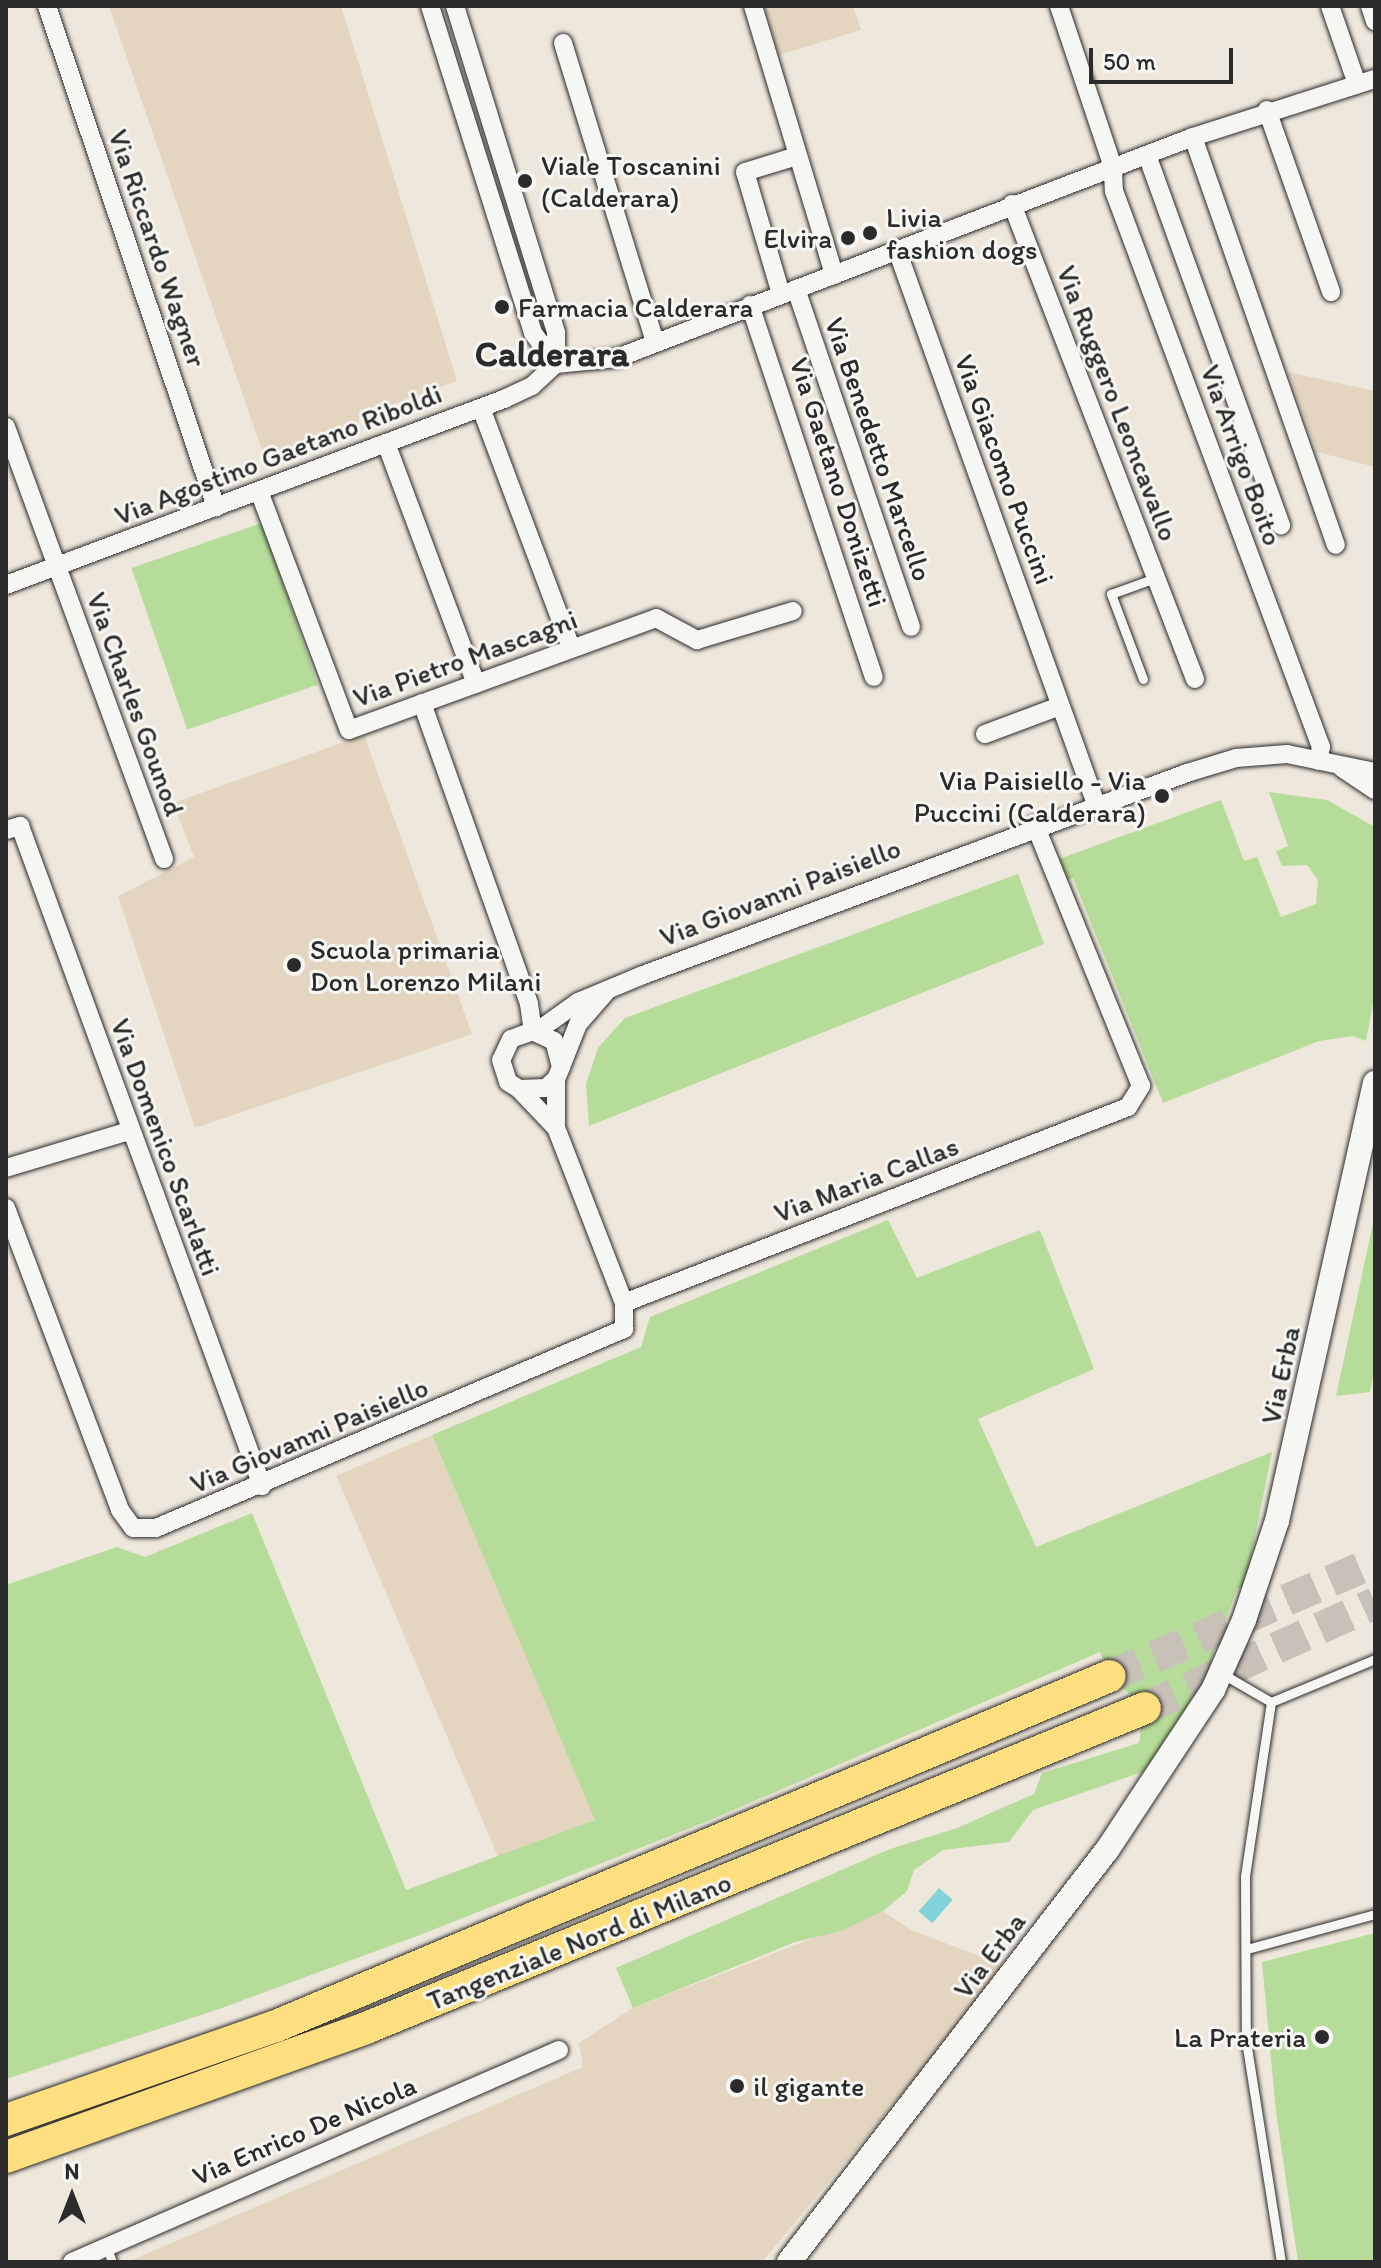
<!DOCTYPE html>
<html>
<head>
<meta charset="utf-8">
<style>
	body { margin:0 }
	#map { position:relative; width:1381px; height:2268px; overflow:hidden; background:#eee7db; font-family:Itim,sans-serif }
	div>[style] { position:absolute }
	.built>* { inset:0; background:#e4d5c0; transform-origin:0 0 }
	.green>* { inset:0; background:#b5dc98; transform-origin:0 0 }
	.water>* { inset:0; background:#81d2d9; transform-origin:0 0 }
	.highway-tunnel>* { height:32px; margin-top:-16px; transform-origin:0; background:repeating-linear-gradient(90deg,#c7c1b8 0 32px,transparent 0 48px) }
	.roads { filter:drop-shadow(0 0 2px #2b2b2b) drop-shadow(0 0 2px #2b2b2b) }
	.lane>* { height:9px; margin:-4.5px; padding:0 4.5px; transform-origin:4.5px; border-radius:4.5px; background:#f6f6f2 }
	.street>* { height:18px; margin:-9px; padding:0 9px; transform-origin:9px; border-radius:9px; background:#f6f6f2 }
	.secondary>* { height:24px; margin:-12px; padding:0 12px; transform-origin:12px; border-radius:12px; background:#f6f6f2 }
	.highway>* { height:32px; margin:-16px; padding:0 16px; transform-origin:16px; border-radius:16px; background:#fedf80 }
	.dots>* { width:22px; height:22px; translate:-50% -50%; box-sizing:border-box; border:4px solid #f6f6f2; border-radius:50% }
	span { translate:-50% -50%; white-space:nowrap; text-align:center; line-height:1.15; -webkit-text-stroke:6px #f6f6f2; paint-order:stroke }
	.poi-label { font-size:28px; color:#2b2b2b }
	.left { translate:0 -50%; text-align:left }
	.right { translate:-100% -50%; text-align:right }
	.street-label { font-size:28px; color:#2b2b2b }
	.district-label { font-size:36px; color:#2b2b2b; font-weight:700 }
	.frame { position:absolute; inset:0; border:8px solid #2b2b2b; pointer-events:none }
	.north { position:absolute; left:32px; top:2156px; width:80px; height:80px; -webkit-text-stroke:6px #f6f6f2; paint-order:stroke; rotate:0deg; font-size:22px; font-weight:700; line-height:32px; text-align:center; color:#2b2b2b }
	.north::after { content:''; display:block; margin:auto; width:28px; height:36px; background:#2b2b2b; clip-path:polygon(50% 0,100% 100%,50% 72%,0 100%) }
	.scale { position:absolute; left:1089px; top:48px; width:144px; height:36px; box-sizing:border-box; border:4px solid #2b2b2b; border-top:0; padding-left:10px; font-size:24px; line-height:28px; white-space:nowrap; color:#2b2b2b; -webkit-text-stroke:6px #f6f6f2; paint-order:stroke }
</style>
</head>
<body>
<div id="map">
	<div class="built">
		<div style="clip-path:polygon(109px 6px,341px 6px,457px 381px,359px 417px,358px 433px,268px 468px)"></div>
		<div style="clip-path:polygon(764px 6px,853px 6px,861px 30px,779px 55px)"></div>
		<div style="clip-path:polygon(1288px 372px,1375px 391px,1375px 467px,1317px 452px)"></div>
		<div style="clip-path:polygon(364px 735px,472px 1034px,195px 1128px,118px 896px,194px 857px,173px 803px)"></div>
		<div style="left:432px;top:1435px;width:418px;height:104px;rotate:67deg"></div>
		<div style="clip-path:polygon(883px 1911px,911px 1930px,995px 1962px,1004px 1971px,762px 2262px,127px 2262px,583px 2067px,579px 2043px,633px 2008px)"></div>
	</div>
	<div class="green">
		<div style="left:262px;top:523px;width:171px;height:138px;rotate:71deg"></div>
		<div style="clip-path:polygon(1269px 792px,1327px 800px,1375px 827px,1375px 993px,1366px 1041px,1353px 1036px,1319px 1041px,1163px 1103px,1073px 878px,1067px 880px,1059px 859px,1221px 800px,1244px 861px,1257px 857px,1281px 917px,1316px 904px,1318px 880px,1307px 865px,1282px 866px,1276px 851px,1288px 846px)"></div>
		<div style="clip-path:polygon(1018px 874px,1044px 944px,589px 1126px,586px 1084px,598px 1048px,625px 1018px)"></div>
		<div style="clip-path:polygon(1375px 1214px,1375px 1367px,1370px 1392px,1336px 1396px)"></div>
		<div style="clip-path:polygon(888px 1220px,917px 1278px,1040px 1230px,1094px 1369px,978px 1419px,1036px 1547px,1272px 1452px,1245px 1586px,1237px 1589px,1210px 1662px,1184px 1713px,1145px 1771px,1033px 1810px,1009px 1842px,943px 1850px,914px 1870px,907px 1891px,883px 1911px,841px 1931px,795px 1942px,633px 2008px,616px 1968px,890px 1849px,957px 1828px,1034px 1794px,1042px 1773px,1139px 1743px,1144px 1708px,1110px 1676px,1100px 1652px,708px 1821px,425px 1933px,219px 2009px,6px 2079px,6px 1585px,117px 1547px,145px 1557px,252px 1513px,406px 1890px,595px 1820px,432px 1435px,641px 1347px,650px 1317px)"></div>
		<div style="clip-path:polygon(1375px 1933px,1375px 2262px,1298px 2262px,1276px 2112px,1262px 1962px)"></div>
	</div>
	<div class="water">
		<div style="left:939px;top:1888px;width:18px;height:31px;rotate:41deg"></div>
	</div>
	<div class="highway-tunnel">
		<div style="left:1110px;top:1676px;width:288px;rotate:-23.3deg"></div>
		<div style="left:1145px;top:1708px;width:253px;rotate:-24.5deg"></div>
	</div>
	<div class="roads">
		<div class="lane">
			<div style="left:1143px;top:679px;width:91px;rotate:-110.6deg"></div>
			<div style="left:1111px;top:594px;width:47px;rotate:-20deg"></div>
			<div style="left:1221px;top:1673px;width:58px;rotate:30.1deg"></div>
			<div style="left:1271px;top:1702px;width:176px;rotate:98.5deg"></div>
			<div style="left:1245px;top:1876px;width:165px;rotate:89.7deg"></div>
			<div style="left:1246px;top:2041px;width:224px;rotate:81deg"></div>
			<div style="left:1271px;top:1702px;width:113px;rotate:-22.5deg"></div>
			<div style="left:1247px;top:1949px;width:133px;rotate:-15.3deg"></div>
			<div style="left:107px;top:2247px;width:16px;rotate:72deg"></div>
		</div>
		<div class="street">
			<div style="left:47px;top:6px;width:529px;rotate:71.36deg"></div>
			<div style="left:430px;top:6px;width:343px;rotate:72.5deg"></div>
			<div style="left:533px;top:333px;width:39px;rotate:53deg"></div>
			<div style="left:455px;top:6px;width:342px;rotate:72.8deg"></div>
			<div style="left:556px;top:333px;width:31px;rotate:90deg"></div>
			<div style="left:753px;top:6px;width:281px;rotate:73.2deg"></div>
			<div style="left:1059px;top:6px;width:170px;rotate:71.5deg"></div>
			<div style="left:1113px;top:167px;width:24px;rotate:88deg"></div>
			<div style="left:1114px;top:191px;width:593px;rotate:69.58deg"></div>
			<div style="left:1321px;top:747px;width:14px;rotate:102deg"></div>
			<div style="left:1330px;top:6px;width:83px;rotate:70.9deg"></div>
			<div style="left:1370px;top:6px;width:16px;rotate:72deg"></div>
			<div style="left:563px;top:43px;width:313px;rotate:72.9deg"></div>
			<div style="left:1267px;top:110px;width:193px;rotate:70.6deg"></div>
			<div style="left:1193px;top:137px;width:432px;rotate:70.7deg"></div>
			<div style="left:1147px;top:155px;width:394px;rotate:70.1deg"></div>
			<div style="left:1012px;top:204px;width:509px;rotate:68.93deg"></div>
			<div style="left:897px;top:250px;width:589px;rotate:70.24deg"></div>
			<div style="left:796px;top:289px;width:357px;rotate:71.2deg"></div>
			<div style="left:781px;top:294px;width:127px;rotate:-106.4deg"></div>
			<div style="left:745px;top:172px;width:54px;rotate:-17.1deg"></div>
			<div style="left:750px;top:305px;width:392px;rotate:71.6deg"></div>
			<div style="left:481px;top:408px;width:255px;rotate:69.4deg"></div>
			<div style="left:6px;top:427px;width:460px;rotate:69.9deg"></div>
			<div style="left:386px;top:443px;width:257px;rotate:69.5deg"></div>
			<div style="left:259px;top:491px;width:255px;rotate:69.4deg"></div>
			<div style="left:349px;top:730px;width:327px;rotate:-20deg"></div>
			<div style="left:656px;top:618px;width:47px;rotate:28.2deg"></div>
			<div style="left:697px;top:640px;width:100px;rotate:-16.8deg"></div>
			<div style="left:6px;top:585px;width:532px;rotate:-20.48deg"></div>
			<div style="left:504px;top:399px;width:31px;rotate:-25deg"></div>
			<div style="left:532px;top:386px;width:33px;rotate:-43deg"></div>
			<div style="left:556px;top:364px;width:61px;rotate:-5.6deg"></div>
			<div style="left:617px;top:358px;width:617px;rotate:-20.99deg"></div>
			<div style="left:1193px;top:137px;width:191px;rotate:-17.7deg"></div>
			<div style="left:422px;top:703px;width:319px;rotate:70.4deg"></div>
			<div style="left:529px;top:1004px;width:27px;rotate:82deg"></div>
			<div style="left:985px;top:734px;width:80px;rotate:-20.5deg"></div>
			<div style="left:1342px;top:768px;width:40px;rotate:34deg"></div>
			<div style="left:6px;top:830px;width:15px;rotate:-16deg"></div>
			<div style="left:20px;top:826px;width:703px;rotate:69.86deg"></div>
			<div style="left:536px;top:1032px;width:52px;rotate:-35.5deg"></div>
			<div style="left:578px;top:1002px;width:70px;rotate:-22.6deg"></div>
			<div style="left:643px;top:975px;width:580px;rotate:-20.37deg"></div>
			<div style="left:1187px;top:773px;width:51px;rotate:-17deg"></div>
			<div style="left:1236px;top:758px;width:51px;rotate:-4.5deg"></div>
			<div style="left:1287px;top:754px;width:90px;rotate:11.6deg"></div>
			<div style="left:561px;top:1067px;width:27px;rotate:-105deg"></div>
			<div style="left:554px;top:1041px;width:23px;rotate:-155deg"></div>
			<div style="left:533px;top:1031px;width:23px;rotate:160deg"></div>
			<div style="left:511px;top:1039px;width:23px;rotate:115deg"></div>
			<div style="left:501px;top:1060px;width:23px;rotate:72deg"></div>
			<div style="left:508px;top:1082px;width:13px;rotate:32deg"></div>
			<div style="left:519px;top:1089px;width:27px;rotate:-2deg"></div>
			<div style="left:546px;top:1088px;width:13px;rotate:-42deg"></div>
			<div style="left:556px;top:1079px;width:13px;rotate:-67deg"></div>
			<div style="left:561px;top:1067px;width:46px;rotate:-68.4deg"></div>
			<div style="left:578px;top:1024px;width:43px;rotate:-48.8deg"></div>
			<div style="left:519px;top:1089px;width:54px;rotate:46.5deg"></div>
			<div style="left:6px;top:1168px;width:128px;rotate:-16.7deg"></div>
			<div style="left:6px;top:1208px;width:323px;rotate:69.3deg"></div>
			<div style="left:120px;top:1510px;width:22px;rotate:54deg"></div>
			<div style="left:133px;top:1528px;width:23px"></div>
			<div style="left:156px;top:1528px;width:509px;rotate:-23.04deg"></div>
			<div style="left:624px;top:1329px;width:26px;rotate:-90deg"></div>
			<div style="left:624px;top:1303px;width:188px;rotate:-111.2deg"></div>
			<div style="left:556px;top:1128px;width:49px;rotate:-90deg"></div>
			<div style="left:624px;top:1303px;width:541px;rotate:-21.25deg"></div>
			<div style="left:1128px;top:1107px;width:25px;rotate:-58deg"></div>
			<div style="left:1141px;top:1086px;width:282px;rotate:-112.1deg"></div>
			<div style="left:72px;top:2262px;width:531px;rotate:-23.52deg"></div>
		</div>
		<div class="secondary">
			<div style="left:789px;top:2262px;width:520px;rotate:-52.34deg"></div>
			<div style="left:1107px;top:1850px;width:192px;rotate:-56.5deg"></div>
			<div style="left:1213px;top:1690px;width:77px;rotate:-66.1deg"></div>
			<div style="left:1244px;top:1620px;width:104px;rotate:-71.6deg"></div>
			<div style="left:1277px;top:1521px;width:449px;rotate:-77.4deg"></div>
		</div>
		<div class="highway">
			<div style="left:6px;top:2120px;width:286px;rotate:-19.2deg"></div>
			<div style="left:276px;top:2026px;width:904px;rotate:-22.77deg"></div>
			<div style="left:6px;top:2157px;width:382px;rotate:-19.7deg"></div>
			<div style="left:366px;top:2028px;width:842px;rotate:-22.33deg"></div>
		</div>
	</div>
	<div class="dots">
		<div style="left:525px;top:181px;background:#2b2b2b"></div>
		<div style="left:870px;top:233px;background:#2b2b2b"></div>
		<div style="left:848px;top:238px;background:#2b2b2b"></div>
		<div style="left:502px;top:307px;background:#2b2b2b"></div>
		<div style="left:1162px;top:796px;background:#2b2b2b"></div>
		<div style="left:294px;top:965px;background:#2b2b2b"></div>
		<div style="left:1322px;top:2037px;background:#2b2b2b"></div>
		<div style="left:737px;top:2086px;background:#2b2b2b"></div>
	</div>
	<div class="poi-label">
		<span class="left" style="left:541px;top:181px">Viale Toscanini<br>(Calderara)</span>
		<span class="left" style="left:886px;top:233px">Livia<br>fashion dogs</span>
		<span class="right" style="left:832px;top:238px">Elvira</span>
		<span class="left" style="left:518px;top:307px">Farmacia Calderara</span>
		<span class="right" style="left:1146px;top:796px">Via Paisiello - Via<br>Puccini (Calderara)</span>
		<span class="left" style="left:310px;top:965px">Scuola primaria<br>Don Lorenzo Milani</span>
		<span class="right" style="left:1306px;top:2037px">La Prateria</span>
		<span class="left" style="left:753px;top:2086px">il gigante</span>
	</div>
	<div class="street-label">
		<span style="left:158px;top:248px;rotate:71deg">Via Riccardo Wagner</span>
		<span style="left:1118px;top:403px;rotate:69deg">Via Ruggero Leoncavallo</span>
		<span style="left:879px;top:449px;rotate:71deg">Via Benedetto Marcello</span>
		<span style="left:278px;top:454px;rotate:-21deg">Via Agostino Gaetano Riboldi</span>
		<span style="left:1242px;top:455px;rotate:70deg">Via Arrigo Boito</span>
		<span style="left:1005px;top:469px;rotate:70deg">Via Giacomo Puccini</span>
		<span style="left:839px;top:482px;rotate:72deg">Via Gaetano Donizetti</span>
		<span style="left:465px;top:658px;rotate:-20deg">Via Pietro Mascagni</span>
		<span style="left:136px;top:704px;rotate:70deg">Via Charles Gounod</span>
		<span style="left:780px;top:892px;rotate:-21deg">Via Giovanni Paisiello</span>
		<span style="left:166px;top:1147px;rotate:70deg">Via Domenico Scarlatti</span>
		<span style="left:866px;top:1179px;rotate:-21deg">Via Maria Callas</span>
		<span style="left:1280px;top:1375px;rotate:-78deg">Via Erba</span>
		<span style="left:309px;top:1435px;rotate:-23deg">Via Giovanni Paisiello</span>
		<span style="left:579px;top:1941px;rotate:-22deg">Tangenziale Nord di Milano</span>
		<span style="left:989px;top:1955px;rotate:-53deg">Via Erba</span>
		<span style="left:304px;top:2130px;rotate:-23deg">Via Enrico De Nicola</span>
	</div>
	<div class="district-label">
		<span style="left:552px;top:354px">Calderara</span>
	</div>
	<div class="frame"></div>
	<div class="north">N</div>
	<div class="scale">50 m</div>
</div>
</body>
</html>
